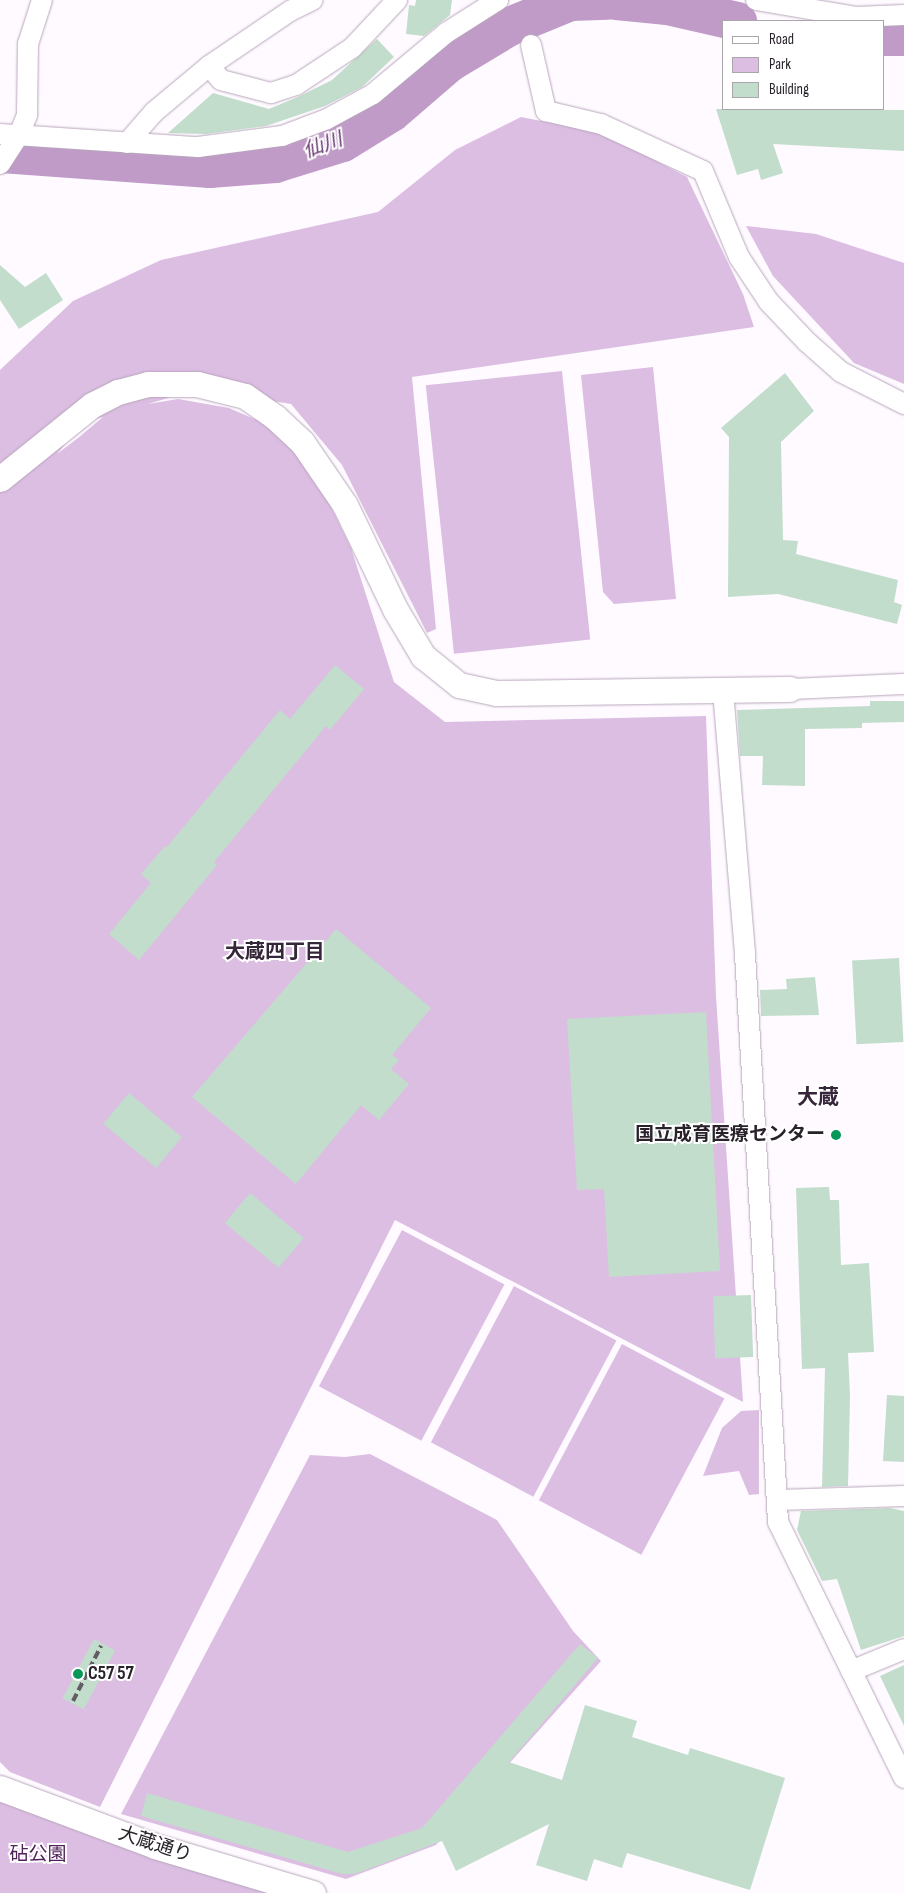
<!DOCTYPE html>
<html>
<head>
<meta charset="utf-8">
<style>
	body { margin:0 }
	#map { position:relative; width:904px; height:1893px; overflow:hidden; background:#fefaff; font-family:"Sofia Sans Condensed","Noto Sans JP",sans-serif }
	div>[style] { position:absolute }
	.green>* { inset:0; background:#dcbee3; transform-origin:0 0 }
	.river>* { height:39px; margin:-19.5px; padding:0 19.5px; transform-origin:19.5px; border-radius:19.5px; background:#c09bc8 }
	.building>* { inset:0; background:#c2ddcb; transform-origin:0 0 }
	.roads { filter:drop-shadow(0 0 1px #b9a6bc) drop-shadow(0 0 1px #b9a6bc) }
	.minor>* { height:20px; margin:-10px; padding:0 10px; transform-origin:10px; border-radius:10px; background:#fff }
	.tertiary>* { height:25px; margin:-12.5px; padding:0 12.5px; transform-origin:12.5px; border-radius:12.5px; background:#fff }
	.rail>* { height:4px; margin-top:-2px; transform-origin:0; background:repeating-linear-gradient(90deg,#625c64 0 8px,transparent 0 12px) }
	.dots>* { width:14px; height:14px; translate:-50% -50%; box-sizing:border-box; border:2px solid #fff; border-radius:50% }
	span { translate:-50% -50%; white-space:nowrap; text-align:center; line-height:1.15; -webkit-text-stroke:4px #fff; paint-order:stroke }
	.poi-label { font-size:19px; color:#29222b; font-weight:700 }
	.right { translate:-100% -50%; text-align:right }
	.left { translate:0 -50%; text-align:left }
	.street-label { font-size:19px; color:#29222b }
	.park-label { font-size:19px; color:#502259 }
	.water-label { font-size:20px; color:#62336c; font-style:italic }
	.neighbourhood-label { font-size:20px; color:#352639; font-weight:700 }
	.quarter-label { font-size:21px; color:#352639; font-weight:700 }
	.legend { position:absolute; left:722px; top:20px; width:162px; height:90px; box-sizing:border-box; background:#fff; border:1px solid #a9a7aa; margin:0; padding:6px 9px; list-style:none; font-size:15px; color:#29222b }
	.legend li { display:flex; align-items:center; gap:10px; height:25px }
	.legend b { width:25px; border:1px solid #a9a7aa }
</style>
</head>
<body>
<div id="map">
	<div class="green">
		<div style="clip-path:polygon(evenodd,521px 117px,602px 133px,687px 177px,743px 294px,754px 327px,412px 377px,436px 629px,427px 633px,342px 465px,291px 404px,198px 389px,148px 404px,178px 399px,229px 408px,275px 428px,314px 472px,351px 548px,394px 682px,445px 722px,706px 716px,716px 996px,743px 1402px,395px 1220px,100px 1807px,10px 1772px,0 1762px,0 370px,73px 301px,161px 260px,378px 212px,455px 150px,521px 117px,103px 417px,78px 438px,57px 454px,83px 422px,103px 417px)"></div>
		<div style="clip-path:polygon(746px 226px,816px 234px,904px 263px,904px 384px,854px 363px,773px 276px)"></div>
		<div style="clip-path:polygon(653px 367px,676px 599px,614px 604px,603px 592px,581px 375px)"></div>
		<div style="left:562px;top:371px;width:270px;height:137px;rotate:84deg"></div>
		<div style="left:402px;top:1230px;width:116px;height:177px;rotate:28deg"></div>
		<div style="left:514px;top:1286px;width:116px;height:177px;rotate:28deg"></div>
		<div style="left:622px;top:1344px;width:116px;height:177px;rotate:28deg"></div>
		<div style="clip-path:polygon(759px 1410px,759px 1494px,749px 1495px,739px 1471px,703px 1476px,722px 1428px,741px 1411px)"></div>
		<div style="clip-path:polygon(370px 1454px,497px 1520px,573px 1631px,601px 1661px,436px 1845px,346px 1879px,121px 1814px,310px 1455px,345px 1457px)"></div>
		<div style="clip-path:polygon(0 1801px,282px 1893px,0 1893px)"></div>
	</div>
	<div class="river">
		<div style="left:616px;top:0;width:51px;rotate:5.6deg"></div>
		<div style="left:667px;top:5px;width:72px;rotate:12.9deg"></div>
		<div style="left:883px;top:36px;width:21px"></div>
		<div style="left:0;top:153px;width:210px;rotate:4.1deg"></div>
		<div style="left:209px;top:168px;width:66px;rotate:-4.3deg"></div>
		<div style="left:275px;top:163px;width:70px;rotate:-17.4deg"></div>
		<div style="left:342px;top:142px;width:57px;rotate:-31.5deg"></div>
		<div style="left:391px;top:112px;width:77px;rotate:-40.8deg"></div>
		<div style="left:449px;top:62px;width:70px;rotate:-31deg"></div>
		<div style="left:509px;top:26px;width:66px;rotate:-22.3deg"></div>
		<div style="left:570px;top:1px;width:37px;rotate:-2deg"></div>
	</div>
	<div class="building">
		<div style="clip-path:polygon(416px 0,452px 0,450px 15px,424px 36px,406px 34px,409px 5px,415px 6px)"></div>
		<div style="clip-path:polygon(377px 39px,394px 57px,362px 87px,325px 106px,266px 126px,206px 134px,168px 133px,213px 93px,269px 109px,300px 96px,332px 80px)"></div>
		<div style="clip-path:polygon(716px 109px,904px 110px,904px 151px,773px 144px,783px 173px,761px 180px,758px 169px,737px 175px)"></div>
		<div style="clip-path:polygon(0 265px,25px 287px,46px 273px,63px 300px,19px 329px,0 300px)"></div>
		<div style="clip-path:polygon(785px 373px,814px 411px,781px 442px,783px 540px,798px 541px,796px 554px,898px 580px,894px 602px,902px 605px,897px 624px,778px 594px,728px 597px,729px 437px,721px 428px)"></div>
		<div style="clip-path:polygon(335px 665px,364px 689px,330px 730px,326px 726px,214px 862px,217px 865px,139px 960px,109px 934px,151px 883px,141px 874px,165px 846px,167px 847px,280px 710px,290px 719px)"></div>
		<div style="clip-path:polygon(870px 701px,904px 701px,904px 722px,862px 723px,862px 728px,805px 729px,805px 786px,762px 785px,763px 756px,740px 756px,737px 710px,870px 706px)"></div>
		<div style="clip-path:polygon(336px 929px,431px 1008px,392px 1055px,399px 1060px,391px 1069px,409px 1084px,379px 1120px,361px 1105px,296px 1184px,192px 1097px)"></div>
		<div style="left:899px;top:958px;width:84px;height:47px;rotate:87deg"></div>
		<div style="clip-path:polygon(815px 977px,819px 1015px,761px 1016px,760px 990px,787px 989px,786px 979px)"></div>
		<div style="clip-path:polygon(706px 1012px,720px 1271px,609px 1277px,604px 1189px,577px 1190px,567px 1019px)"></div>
		<div style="left:129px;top:1093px;width:69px;height:40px;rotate:40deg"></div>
		<div style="clip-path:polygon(829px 1187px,830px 1200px,839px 1200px,841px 1265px,869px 1263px,874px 1352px,848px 1353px,850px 1396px,848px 1486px,822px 1487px,825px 1368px,802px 1369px,796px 1188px)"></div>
		<div style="left:250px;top:1193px;width:70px;height:39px;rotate:40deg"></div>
		<div style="left:751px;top:1295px;width:62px;height:38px;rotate:88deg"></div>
		<div style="clip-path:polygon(887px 1395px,904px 1396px,904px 1462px,883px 1461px)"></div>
		<div style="clip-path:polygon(890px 1508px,904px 1511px,904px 1636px,861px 1650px,837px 1579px,822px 1581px,797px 1530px,801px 1511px)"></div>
		<div style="left:94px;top:1639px;width:24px;height:67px;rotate:28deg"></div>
		<div style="clip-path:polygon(580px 1644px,598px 1658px,509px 1762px,562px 1780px,585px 1705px,637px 1721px,632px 1737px,688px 1755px,690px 1748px,785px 1778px,750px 1890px,627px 1853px,622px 1868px,594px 1859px,587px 1881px,536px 1865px,549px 1824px,456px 1871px,442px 1841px,355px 1874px,342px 1874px,141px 1816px,147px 1793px,348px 1852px,422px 1828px)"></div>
		<div style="clip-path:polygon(904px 1665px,904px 1726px,880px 1676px)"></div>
	</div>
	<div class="roads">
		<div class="minor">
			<div style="left:756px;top:0;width:101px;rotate:9.6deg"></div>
			<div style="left:856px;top:17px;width:48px;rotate:-2.4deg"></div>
			<div style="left:531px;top:45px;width:68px;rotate:77.2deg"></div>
			<div style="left:546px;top:111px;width:57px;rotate:13.3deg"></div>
			<div style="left:601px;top:124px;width:112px;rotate:24.7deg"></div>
			<div style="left:703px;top:171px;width:93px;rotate:67.3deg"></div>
			<div style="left:739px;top:257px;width:54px;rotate:56.3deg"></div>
			<div style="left:769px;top:302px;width:55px;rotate:46.5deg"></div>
			<div style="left:807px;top:342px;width:45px;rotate:41.4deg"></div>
			<div style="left:841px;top:372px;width:71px;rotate:26.9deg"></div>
			<div style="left:209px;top:66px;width:18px;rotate:49deg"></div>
			<div style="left:221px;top:80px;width:52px;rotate:14.6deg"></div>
			<div style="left:271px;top:93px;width:26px;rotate:-18deg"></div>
			<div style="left:296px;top:85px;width:67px;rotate:-33.5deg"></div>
			<div style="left:352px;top:48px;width:66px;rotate:-46.8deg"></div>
			<div style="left:0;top:134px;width:198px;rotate:3.8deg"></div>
			<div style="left:198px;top:147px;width:85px;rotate:-7.5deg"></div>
			<div style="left:282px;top:136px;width:48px;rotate:-20.7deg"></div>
			<div style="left:327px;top:119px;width:52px;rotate:-28.5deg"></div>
			<div style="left:373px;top:94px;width:95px;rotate:-39.9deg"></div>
			<div style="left:446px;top:33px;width:62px;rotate:-32.4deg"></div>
			<div style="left:127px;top:143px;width:41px;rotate:-48.9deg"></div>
			<div style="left:154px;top:112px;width:72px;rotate:-39.9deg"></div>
			<div style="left:209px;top:66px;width:98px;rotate:-34.2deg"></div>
			<div style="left:290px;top:11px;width:25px;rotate:-26deg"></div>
			<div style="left:0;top:164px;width:35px;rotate:-57deg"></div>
			<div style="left:19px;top:135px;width:22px;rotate:-68deg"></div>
			<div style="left:27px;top:115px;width:71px;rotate:-89.2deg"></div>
			<div style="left:28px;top:44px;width:46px;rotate:-72.3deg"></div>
			<div style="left:790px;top:689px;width:114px;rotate:-2.5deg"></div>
			<div style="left:723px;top:691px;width:264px;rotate:85.2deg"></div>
			<div style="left:745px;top:954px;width:569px;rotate:86.67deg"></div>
			<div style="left:778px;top:1522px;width:285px;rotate:63.8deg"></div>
			<div style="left:778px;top:1500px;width:126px;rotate:-1.8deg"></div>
			<div style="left:851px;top:1671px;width:57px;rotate:-22.5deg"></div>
		</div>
		<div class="tertiary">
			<div style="left:0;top:479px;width:118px;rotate:-38.8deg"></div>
			<div style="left:92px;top:405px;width:29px;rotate:-27deg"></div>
			<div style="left:118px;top:392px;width:31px;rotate:-15deg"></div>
			<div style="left:148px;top:384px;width:49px"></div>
			<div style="left:197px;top:384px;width:49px;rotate:14deg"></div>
			<div style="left:245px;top:396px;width:37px;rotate:35deg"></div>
			<div style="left:275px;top:417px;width:37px;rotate:43deg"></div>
			<div style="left:302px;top:442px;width:76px;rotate:55.7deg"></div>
			<div style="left:345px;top:505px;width:115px;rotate:64.3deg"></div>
			<div style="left:395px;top:609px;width:55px;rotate:59.2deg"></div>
			<div style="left:423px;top:656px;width:46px;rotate:38.9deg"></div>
			<div style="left:459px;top:685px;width:38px;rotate:12deg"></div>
			<div style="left:496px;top:693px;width:294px;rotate:-0.8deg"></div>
			<div style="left:0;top:1788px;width:165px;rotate:20.5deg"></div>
			<div style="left:155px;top:1846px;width:165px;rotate:16.6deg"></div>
		</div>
	</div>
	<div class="rail">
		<div style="left:73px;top:1701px;width:62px;rotate:-63deg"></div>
	</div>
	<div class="dots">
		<div style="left:836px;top:1135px;background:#079859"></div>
		<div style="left:78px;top:1674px;background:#079859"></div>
	</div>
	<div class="poi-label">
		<span class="right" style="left:825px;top:1135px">国立成育医療センター</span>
		<span class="left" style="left:88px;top:1674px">C57 57</span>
	</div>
	<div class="street-label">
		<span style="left:155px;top:1845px;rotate:18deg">大蔵通り</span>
	</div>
	<div class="park-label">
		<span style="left:38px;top:1855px">砧公園</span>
	</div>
	<div class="water-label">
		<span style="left:323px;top:146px;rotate:-20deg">仙川</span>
	</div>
	<div class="neighbourhood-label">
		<span style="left:275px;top:952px">大蔵四丁目</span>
	</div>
	<div class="quarter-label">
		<span style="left:818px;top:1098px">大蔵</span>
	</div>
	<ul class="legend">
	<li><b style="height:6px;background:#fff"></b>Road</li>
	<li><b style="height:14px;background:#dcbee3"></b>Park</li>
	<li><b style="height:14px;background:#c2ddcb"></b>Building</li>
	</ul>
</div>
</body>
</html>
